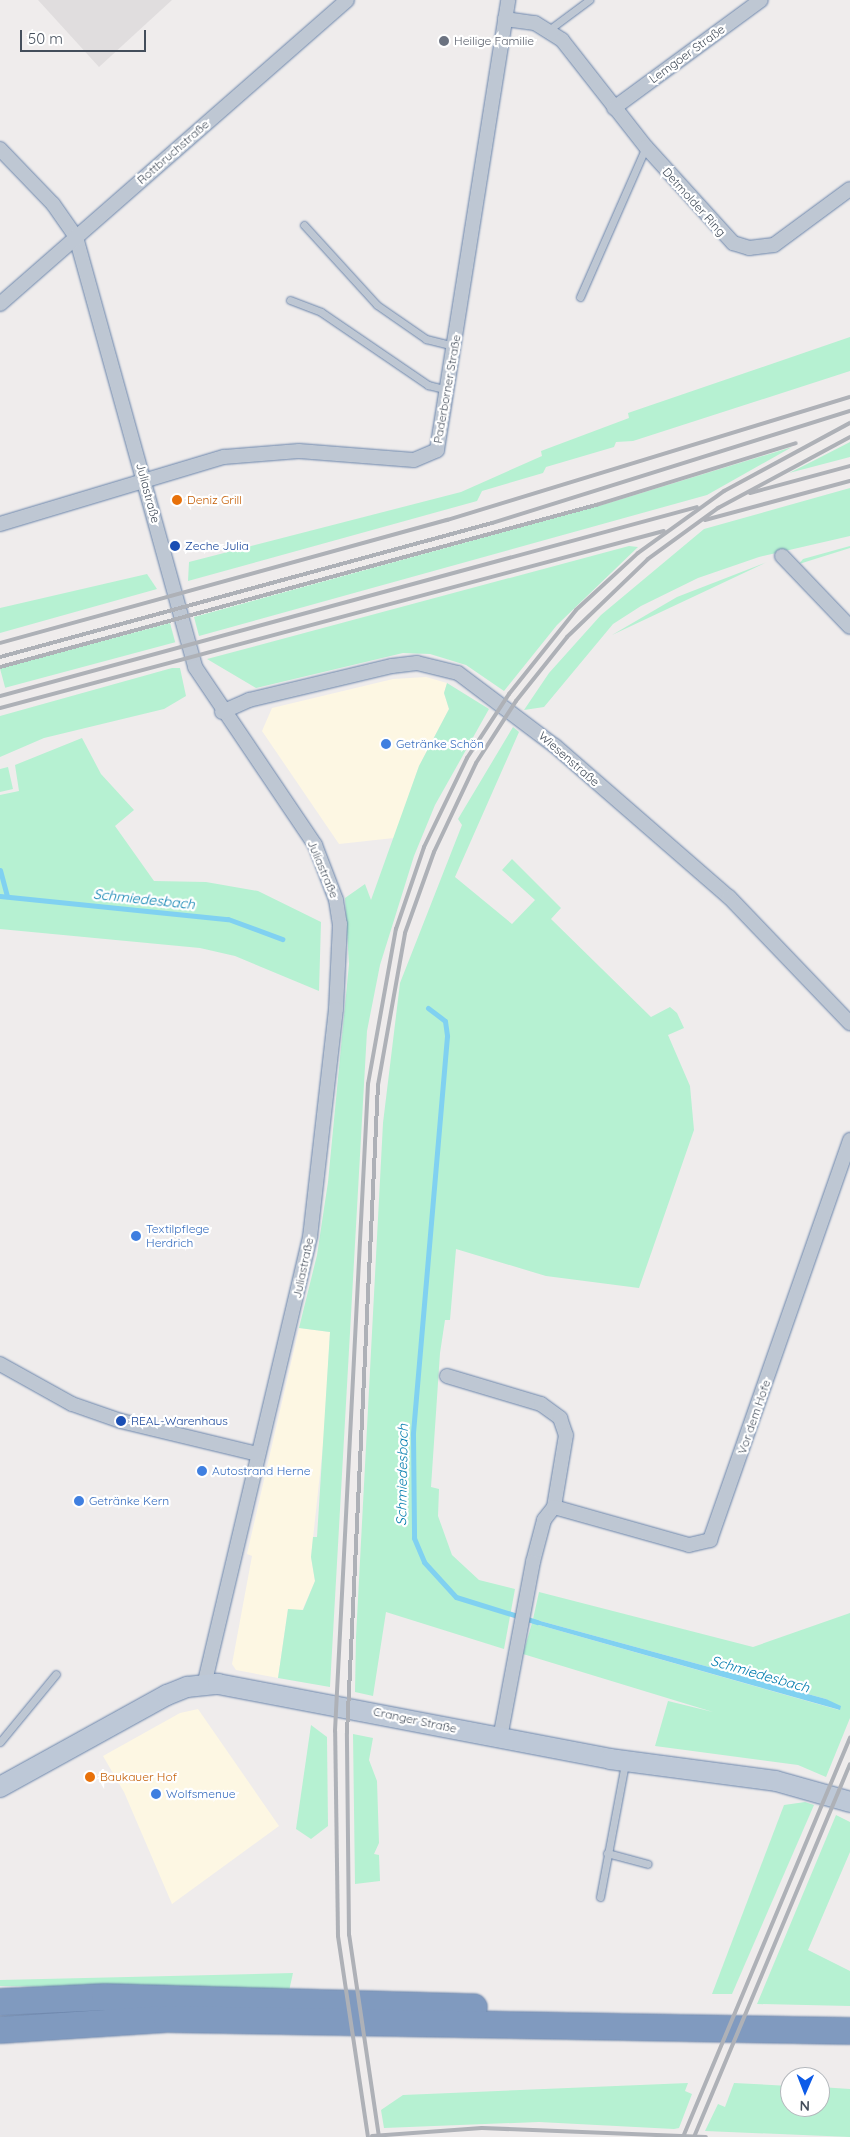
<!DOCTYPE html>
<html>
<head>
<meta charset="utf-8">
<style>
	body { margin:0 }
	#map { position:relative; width:850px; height:2137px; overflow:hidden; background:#efecec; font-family:Quicksand,sans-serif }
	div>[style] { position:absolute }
	.commercial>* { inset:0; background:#fdf7e3 }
	.education>* { inset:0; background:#e0ddde }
	.green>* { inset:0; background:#b6f1d2; transform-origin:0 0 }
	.water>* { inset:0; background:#80d1f1 }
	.stream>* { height:5px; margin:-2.5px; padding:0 2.5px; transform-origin:2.5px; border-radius:2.5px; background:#80d1f1 }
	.roads { filter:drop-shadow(0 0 1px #6b85ab) drop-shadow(0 0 1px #6b85ab) }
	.lane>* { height:7px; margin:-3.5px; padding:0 3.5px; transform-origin:3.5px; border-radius:3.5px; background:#bec7d3 }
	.street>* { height:14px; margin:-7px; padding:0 7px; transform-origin:7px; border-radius:7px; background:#bec7d3 }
	.secondary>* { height:20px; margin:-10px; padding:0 10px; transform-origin:10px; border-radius:10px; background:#bdc8d7 }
	.highway>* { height:26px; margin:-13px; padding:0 13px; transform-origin:13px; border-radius:13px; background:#809abf }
	.rail>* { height:4px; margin:-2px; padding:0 2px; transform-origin:2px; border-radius:2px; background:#aeb1b7 }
	.dots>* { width:14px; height:14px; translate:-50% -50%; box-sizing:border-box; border:2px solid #fff; border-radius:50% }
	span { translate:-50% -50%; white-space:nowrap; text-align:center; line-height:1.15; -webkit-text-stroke:4.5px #fff; paint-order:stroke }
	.worship-label { font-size:12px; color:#5b616d }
	.left { translate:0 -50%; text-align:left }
	.street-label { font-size:12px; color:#444e5b }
	.food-label { font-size:12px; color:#c56008 }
	.transit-label { font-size:12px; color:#164399 }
	.shop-label { font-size:12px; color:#366cbe }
	.water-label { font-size:14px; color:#037dae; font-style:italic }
	.north { position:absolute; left:780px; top:2067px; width:50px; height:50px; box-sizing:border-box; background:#fff; border:1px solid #b4b8bd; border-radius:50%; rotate:181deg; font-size:14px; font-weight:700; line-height:20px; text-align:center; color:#444e5b }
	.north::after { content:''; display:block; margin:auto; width:18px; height:22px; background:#0d5be8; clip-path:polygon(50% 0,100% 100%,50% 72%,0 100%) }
	.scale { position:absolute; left:20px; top:30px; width:126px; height:22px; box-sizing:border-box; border:2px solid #444e5b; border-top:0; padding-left:6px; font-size:15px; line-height:18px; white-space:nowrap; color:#444e5b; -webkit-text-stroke:4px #fff; paint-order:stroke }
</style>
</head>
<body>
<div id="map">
	<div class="commercial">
		<div style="clip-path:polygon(426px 677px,447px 683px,444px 693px,449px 709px,419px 766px,394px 838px,339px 844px,262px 731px,272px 708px,393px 679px)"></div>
		<div style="clip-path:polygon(299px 1328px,330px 1332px,324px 1436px,311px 1557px,315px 1581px,302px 1611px,288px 1609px,278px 1678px,236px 1670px,232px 1664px,252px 1556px,247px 1554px)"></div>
		<div style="clip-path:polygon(198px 1709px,279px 1826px,172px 1904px,124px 1792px,103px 1756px,180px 1713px)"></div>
	</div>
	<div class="education">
		<div style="clip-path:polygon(38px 0,172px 0,99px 67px)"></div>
	</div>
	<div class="green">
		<div style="clip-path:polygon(850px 337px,850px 371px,633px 441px,616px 442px,614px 447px,546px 467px,543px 473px,482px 491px,477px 501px,188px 581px,189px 562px,461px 492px,542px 456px,541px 451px,629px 418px,628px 413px)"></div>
		<div style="clip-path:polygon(850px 442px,850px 457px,789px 473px,813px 461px)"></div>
		<div style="clip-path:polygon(792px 447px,707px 495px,199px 636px,194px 617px,602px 505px)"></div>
		<div style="clip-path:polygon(850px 488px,850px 536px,759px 557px,698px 578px,641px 606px,613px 624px,544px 707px,524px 710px,549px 673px,601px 615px,704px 529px)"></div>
		<div style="clip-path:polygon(629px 546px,638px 547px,557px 625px,504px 691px,466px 665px,430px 654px,403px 653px,256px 688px,207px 659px)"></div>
		<div style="clip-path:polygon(850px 546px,850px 548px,799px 564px,803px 559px)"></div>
		<div style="clip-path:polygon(767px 562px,612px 635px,677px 597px)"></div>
		<div style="clip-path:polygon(147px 574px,157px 589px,0 633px,0 608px)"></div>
		<div style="left:170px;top:623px;width:20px;height:176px;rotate:75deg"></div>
		<div style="clip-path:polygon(172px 668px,180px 668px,186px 696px,164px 709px,44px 738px,0 757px,0 716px)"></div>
		<div style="clip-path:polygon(447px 683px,489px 709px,435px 805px,414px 856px,380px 965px,367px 1031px,330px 1687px,278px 1678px,288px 1609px,303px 1610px,315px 1581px,311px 1557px,313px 1537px,317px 1537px,330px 1332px,299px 1328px,317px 1255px,328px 1182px,349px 964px,345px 898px,365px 884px,371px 900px,419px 766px,449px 709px,444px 693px)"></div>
		<div style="clip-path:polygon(513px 727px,519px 732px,455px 877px,512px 924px,535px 900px,502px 870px,512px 859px,561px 908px,551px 919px,651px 1017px,670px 1007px,677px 1013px,684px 1028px,668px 1035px,690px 1086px,694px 1130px,639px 1288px,546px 1276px,456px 1249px,450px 1320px,445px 1320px,440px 1353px,431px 1487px,439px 1489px,438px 1516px,452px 1555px,479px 1580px,515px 1589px,504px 1649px,386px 1612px,373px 1696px,355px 1692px,356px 1637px,383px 1123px,400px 983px,462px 825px,458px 819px)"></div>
		<div style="clip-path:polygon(82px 738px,101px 774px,134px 810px,115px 826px,154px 881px,206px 882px,258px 891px,321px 922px,319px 991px,235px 956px,200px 948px,0 929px,0 795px,19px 791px,15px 765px)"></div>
		<div style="clip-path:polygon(8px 767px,13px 789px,0 792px,0 769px)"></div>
		<div style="clip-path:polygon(539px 1592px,753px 1647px,850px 1613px,850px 1718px,826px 1777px,798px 1765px,655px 1746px,668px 1701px,713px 1712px,523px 1654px,532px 1623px,839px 1710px,826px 1699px,533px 1619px)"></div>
		<div style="clip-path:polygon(311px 1725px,327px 1737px,328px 1826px,311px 1839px,296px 1829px)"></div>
		<div style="clip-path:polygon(353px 1734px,373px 1738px,369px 1760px,377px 1781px,379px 1843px,374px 1854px,379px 1855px,380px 1881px,355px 1884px)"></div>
		<div style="clip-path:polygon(805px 1802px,814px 1805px,732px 1994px,712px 1994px,784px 1805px)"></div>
		<div style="clip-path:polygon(836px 1815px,850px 1822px,850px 1852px,808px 1950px,850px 1971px,850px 2006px,757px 2004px)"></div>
		<div style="clip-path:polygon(293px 1973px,289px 1991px,0 1986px,0 1980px)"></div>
		<div style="clip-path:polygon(688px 2083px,685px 2091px,692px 2094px,679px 2128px,674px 2129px,539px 2122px,384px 2128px,381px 2110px,403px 2095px)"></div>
		<div style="clip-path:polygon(734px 2083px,790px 2086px,790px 2107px,820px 2107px,820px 2087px,850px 2089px,850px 2137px,705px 2131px,718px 2104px,725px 2107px)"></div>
	</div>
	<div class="water">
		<div style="clip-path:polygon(533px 1619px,826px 1699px,841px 1706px,840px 1710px,532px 1623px)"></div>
	</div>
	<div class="stream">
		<div style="left:0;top:870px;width:27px;rotate:75deg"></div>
		<div style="left:0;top:896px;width:229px;rotate:5.8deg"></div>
		<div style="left:228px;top:919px;width:58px;rotate:20.3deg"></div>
		<div style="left:428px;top:1008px;width:21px;rotate:37deg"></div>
		<div style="left:445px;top:1021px;width:15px;rotate:82deg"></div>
		<div style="left:447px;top:1036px;width:400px;rotate:94.9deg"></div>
		<div style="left:413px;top:1435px;width:103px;rotate:89.4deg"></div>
		<div style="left:414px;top:1538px;width:26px;rotate:67deg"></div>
		<div style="left:424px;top:1562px;width:47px;rotate:47.6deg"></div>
		<div style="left:456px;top:1597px;width:85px;rotate:17.2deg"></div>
	</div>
	<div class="roads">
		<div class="lane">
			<div style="left:550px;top:29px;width:49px;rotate:-36.6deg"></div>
			<div style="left:304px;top:225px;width:108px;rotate:47.6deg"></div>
			<div style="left:377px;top:305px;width:60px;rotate:34.8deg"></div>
			<div style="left:426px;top:339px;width:29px;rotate:14deg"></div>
			<div style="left:580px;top:297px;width:164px;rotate:-66.3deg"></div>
			<div style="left:290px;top:300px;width:33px;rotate:21deg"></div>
			<div style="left:321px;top:312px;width:130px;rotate:34.3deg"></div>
			<div style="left:428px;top:385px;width:21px;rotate:14deg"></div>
			<div style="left:0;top:1742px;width:88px;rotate:-50.5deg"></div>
			<div style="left:607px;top:1853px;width:42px;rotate:15deg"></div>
			<div style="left:600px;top:1897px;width:135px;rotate:-79.4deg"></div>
		</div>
		<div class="street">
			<div style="left:505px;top:19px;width:30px;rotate:8deg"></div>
			<div style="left:535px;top:23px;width:32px;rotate:32deg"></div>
			<div style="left:562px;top:40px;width:136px;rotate:51.9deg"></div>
			<div style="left:646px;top:147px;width:130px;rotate:47.8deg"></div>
			<div style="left:733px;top:243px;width:17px;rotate:17deg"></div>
			<div style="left:749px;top:248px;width:25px;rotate:-7deg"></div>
			<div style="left:774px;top:245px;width:94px;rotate:-36.4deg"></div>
			<div style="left:614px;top:108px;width:182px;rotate:-36.3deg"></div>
			<div style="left:0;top:149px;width:76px;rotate:46.1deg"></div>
			<div style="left:53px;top:204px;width:40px;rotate:55.1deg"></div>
			<div style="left:76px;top:237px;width:446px;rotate:74.5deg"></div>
			<div style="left:195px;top:667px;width:215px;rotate:56deg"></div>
			<div style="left:315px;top:845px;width:59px;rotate:69.1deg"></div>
			<div style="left:336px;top:900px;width:24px;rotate:81deg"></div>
			<div style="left:340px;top:924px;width:85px;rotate:92.7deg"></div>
			<div style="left:336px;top:1009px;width:229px;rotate:96.5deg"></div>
			<div style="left:310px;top:1237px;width:459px;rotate:103.3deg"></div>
			<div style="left:0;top:304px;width:461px;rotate:-41.2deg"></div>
			<div style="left:0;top:524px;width:234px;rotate:-16.7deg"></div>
			<div style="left:224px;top:457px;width:75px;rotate:-4.6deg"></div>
			<div style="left:299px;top:451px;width:115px;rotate:4.5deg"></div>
			<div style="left:414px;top:460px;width:25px;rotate:-23deg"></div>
			<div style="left:437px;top:450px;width:456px;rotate:-81deg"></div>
			<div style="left:782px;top:556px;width:98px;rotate:46.2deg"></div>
			<div style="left:222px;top:712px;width:30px;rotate:-24deg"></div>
			<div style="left:249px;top:700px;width:147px;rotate:-13.4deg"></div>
			<div style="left:392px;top:666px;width:25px;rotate:-7deg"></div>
			<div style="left:417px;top:663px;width:42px;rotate:13.7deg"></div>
			<div style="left:458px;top:673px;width:121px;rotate:37deg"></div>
			<div style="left:555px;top:746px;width:230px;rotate:41deg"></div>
			<div style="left:729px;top:897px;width:175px;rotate:46.2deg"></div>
			<div style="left:0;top:1364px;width:82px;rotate:29.1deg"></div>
			<div style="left:72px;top:1404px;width:52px;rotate:19.1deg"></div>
			<div style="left:121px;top:1421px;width:140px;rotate:13.6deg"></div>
			<div style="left:447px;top:1376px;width:98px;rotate:16.6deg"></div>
			<div style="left:541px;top:1404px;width:24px;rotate:36deg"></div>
			<div style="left:560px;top:1418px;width:18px;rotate:71deg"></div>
			<div style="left:566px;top:1435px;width:73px;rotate:99.5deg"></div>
			<div style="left:554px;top:1507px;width:16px;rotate:128deg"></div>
			<div style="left:544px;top:1520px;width:43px;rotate:104.7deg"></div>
			<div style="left:533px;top:1562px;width:179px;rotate:100.6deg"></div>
			<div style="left:554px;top:1507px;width:140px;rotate:15.7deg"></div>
			<div style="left:689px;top:1545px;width:22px;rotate:-13deg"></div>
			<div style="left:710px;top:1540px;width:424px;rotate:-70.7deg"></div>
		</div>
		<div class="secondary">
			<div style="left:0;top:1787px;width:191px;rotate:-28.9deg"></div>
			<div style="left:167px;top:1695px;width:22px;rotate:-22deg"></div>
			<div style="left:187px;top:1687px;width:31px;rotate:-6deg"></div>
			<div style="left:218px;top:1684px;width:399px;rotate:10.8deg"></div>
			<div style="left:610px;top:1759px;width:167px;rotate:7.5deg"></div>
			<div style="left:776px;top:1781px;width:77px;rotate:15.8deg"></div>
		</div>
		<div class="highway">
			<div style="left:0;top:2002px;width:105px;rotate:-2.7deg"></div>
			<div style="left:105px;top:1997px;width:369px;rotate:1.6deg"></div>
			<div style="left:0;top:2030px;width:167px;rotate:-3.8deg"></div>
			<div style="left:167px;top:2019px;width:683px;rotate:1.01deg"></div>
		</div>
	</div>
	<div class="rail">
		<div style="left:750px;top:493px;width:104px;rotate:-15.1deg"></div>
		<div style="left:705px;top:520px;width:150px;rotate:-15.1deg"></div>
		<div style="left:0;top:643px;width:464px;rotate:-15.4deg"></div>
		<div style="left:447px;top:520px;width:421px;rotate:-17deg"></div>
		<div style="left:0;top:657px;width:510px;rotate:-15.24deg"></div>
		<div style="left:492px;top:523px;width:375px;rotate:-17.4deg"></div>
		<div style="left:0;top:667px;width:618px;rotate:-15.21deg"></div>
		<div style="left:596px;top:505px;width:209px;rotate:-17.2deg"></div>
		<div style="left:0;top:696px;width:722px;rotate:-15.17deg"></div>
		<div style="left:0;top:708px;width:687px;rotate:-14.93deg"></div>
		<div style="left:372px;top:2136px;width:110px;rotate:-4.2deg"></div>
		<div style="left:482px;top:2128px;width:224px;rotate:2.3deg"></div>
		<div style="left:368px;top:2137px;width:203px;rotate:-98.5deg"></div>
		<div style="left:338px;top:1936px;width:205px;rotate:-90.8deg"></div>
		<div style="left:335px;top:1731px;width:648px;rotate:-87.08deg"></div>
		<div style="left:368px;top:1084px;width:158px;rotate:-79.8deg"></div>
		<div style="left:396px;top:929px;width:87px;rotate:-71.1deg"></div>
		<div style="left:424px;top:847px;width:99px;rotate:-64.2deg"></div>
		<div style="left:467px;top:758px;width:77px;rotate:-56.7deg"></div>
		<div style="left:509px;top:694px;width:107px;rotate:-51.4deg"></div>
		<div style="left:576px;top:610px;width:84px;rotate:-42.6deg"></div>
		<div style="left:638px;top:553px;width:106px;rotate:-35.8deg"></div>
		<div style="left:724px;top:491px;width:143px;rotate:-28.4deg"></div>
		<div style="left:379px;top:2137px;width:204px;rotate:-98.4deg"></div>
		<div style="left:349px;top:1935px;width:202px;rotate:-90.6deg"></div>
		<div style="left:347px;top:1733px;width:649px;rotate:-87.26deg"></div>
		<div style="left:378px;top:1085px;width:154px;rotate:-79.9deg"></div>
		<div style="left:405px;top:933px;width:86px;rotate:-70.3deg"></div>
		<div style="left:434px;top:852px;width:98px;rotate:-64.7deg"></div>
		<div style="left:476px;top:763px;width:74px;rotate:-57.2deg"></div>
		<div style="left:516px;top:701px;width:82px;rotate:-51.4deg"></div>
		<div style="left:567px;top:637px;width:112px;rotate:-43.9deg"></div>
		<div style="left:648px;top:559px;width:87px;rotate:-36.1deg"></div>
		<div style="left:718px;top:508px;width:150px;rotate:-28.3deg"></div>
		<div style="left:683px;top:2137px;width:433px;rotate:-67.3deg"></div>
		<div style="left:694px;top:2137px;width:404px;rotate:-67.3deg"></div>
	</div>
	<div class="dots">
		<div style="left:444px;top:41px;background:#6b7280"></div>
		<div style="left:177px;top:500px;background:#e8710a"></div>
		<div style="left:175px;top:546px;background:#1a4fb4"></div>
		<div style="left:386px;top:744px;background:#3f7fe0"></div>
		<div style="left:136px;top:1236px;background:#3f7fe0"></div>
		<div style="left:121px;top:1421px;background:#1a4fb4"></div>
		<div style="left:202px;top:1471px;background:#3f7fe0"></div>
		<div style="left:79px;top:1501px;background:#3f7fe0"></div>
		<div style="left:90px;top:1777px;background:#e8710a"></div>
		<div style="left:156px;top:1794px;background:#3f7fe0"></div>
	</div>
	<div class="worship-label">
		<span class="left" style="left:454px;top:41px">Heilige Familie</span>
	</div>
	<div class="street-label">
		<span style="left:687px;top:54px;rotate:-36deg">Lemgoer Straße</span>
		<span style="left:173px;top:152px;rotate:-41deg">Rottbruchstraße</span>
		<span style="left:694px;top:202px;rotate:48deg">Detmolder Ring</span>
		<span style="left:447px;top:389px;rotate:-80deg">Paderborner Straße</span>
		<span style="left:148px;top:493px;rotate:75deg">Juliastraße</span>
		<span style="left:569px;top:759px;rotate:41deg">Wiesenstraße</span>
		<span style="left:323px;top:869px;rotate:67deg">Juliastraße</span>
		<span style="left:303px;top:1268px;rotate:-78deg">Juliastraße</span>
		<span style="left:754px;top:1417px;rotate:-71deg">Vor dem Hofe</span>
		<span style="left:415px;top:1720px;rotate:12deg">Cranger Straße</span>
	</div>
	<div class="food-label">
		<span class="left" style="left:187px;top:500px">Deniz Grill</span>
		<span class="left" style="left:100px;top:1777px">Baukauer Hof</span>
	</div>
	<div class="transit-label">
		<span class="left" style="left:185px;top:546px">Zeche Julia</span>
		<span class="left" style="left:131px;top:1421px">REAL-Warenhaus</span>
	</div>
	<div class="shop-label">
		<span class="left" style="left:396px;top:744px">Getränke Schön</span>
		<span class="left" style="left:146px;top:1236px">Textilpflege<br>Herdrich</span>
		<span class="left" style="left:212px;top:1471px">Autostrand Herne</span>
		<span class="left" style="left:89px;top:1501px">Getränke Kern</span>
		<span class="left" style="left:166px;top:1794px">Wolfsmenue</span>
	</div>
	<div class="water-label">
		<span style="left:144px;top:899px;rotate:6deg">Schmiedesbach</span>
		<span style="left:402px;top:1475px;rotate:-89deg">Schmiedesbach</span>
		<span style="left:760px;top:1674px;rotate:16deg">Schmiedesbach</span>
	</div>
	<div class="north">N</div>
	<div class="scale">50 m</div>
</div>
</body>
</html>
